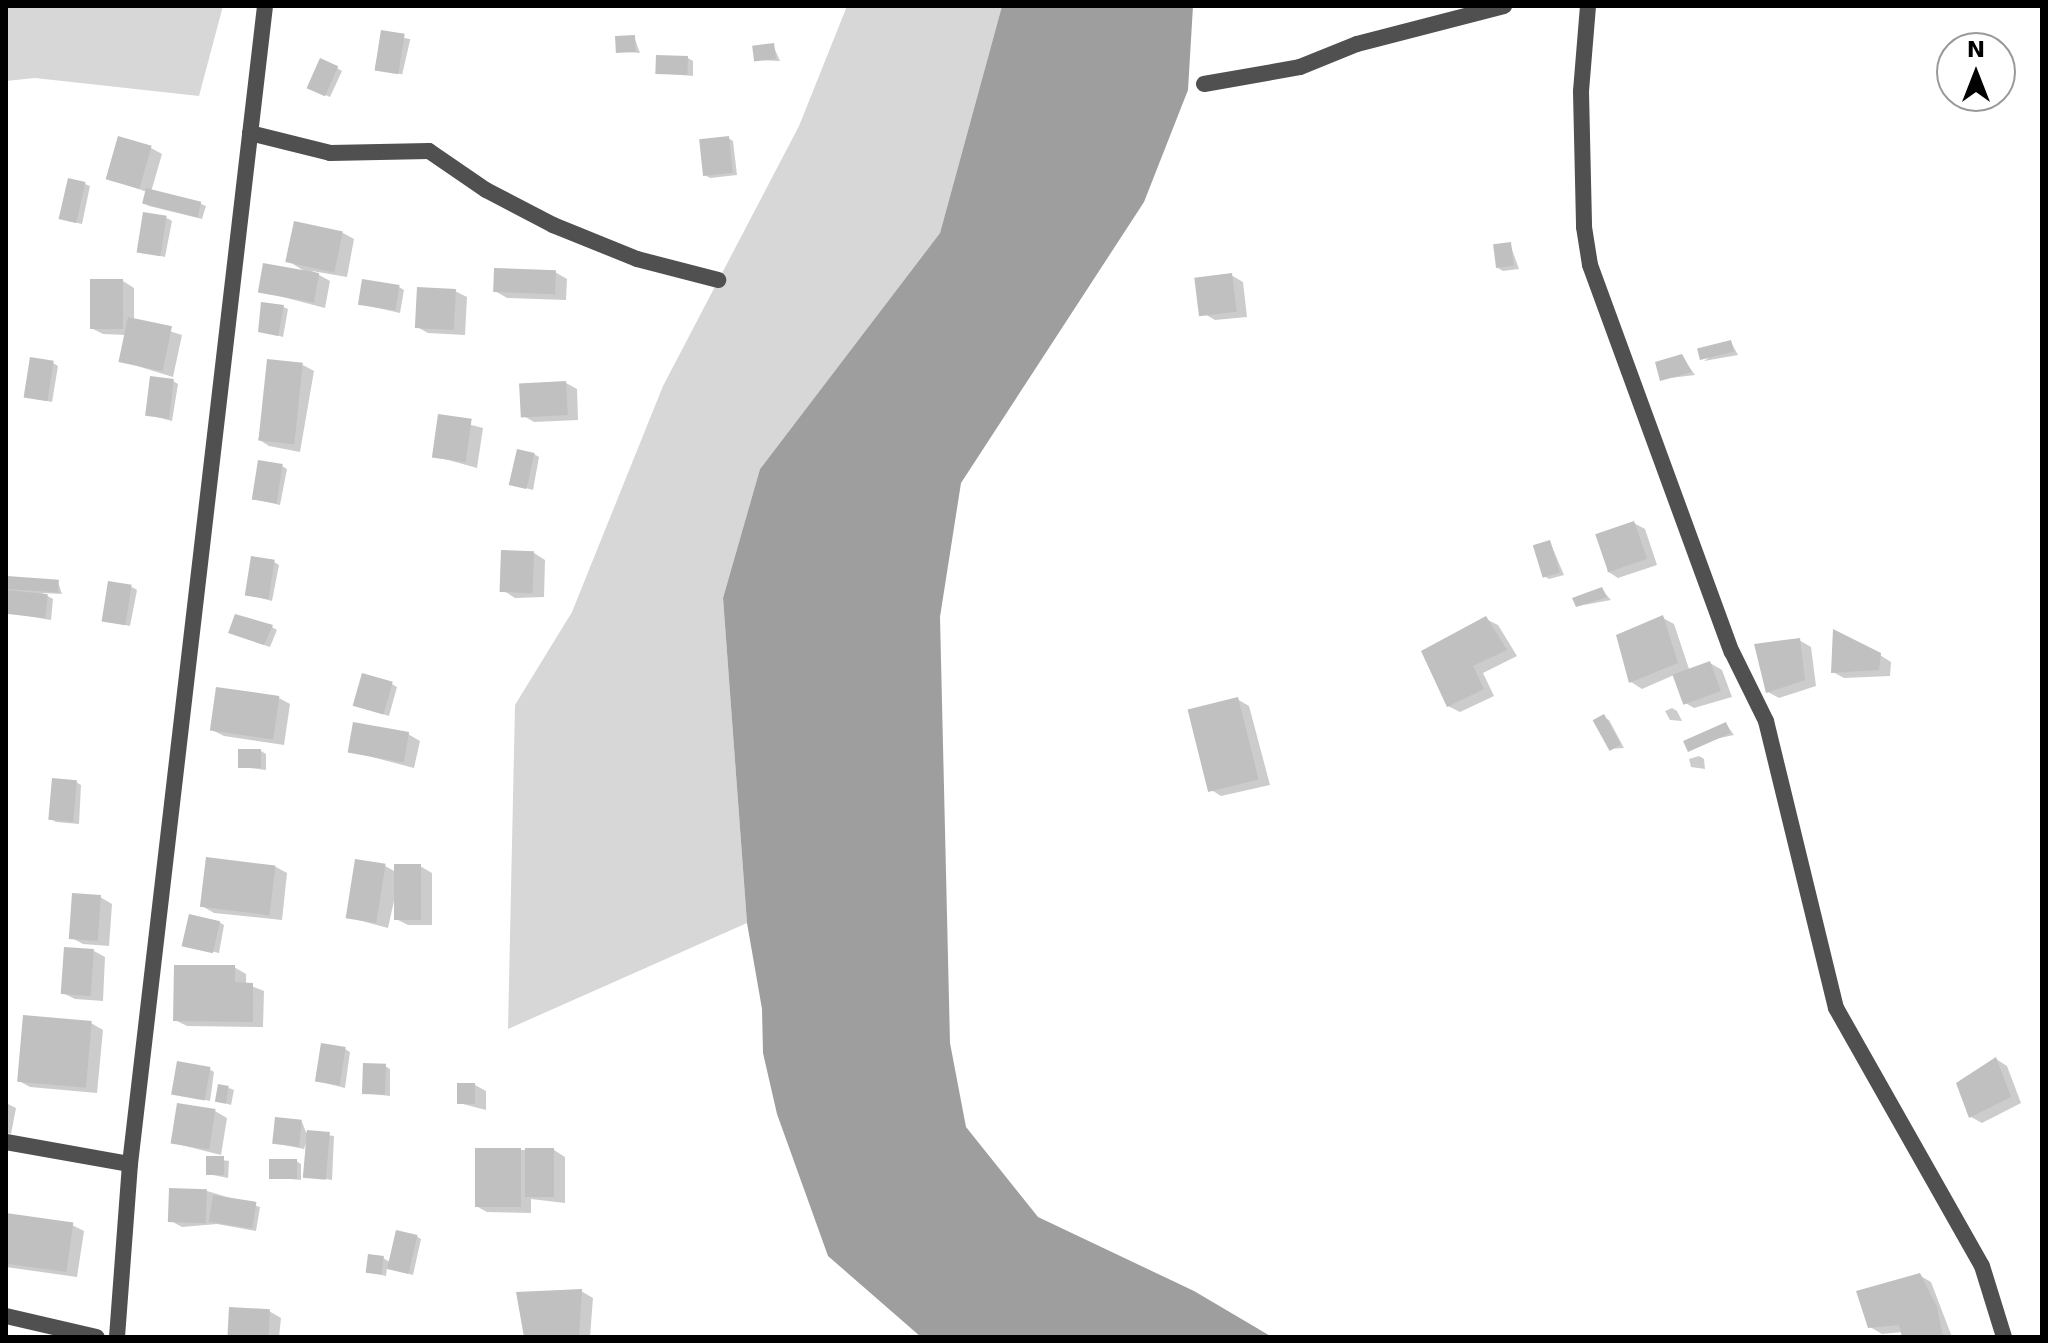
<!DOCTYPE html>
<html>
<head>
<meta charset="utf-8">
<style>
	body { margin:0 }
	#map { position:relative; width:2048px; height:1343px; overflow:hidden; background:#fff; font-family:"DejaVu Sans",sans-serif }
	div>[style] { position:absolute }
	.green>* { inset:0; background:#d7d7d7 }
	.water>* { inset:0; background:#9e9e9e }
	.shadow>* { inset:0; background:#0003; transform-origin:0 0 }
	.building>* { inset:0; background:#c0c0c0; transform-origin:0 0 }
	.minor>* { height:16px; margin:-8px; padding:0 8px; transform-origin:8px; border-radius:8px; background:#505050 }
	span { translate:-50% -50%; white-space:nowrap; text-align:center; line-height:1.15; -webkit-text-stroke:6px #fff; paint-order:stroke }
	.frame { position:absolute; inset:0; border:8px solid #000; pointer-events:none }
	.north { position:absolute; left:1936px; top:32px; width:80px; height:80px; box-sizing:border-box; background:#fff; border:2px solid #999; border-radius:50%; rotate:0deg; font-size:22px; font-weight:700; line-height:32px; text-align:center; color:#000 }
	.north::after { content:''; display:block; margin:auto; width:28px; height:36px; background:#000; clip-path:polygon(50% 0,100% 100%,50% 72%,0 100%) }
</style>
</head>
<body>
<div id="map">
	<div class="green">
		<div style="clip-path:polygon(6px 6px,223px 6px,199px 96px,35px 78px,6px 81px)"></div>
		<div style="clip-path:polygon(847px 6px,1002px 6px,940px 233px,760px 469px,723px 598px,747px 923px,508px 1029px,515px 705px,572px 612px,663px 386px,799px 126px)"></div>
	</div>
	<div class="water">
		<div style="clip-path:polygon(1002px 6px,1193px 6px,1188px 90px,1144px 202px,961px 483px,940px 617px,950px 1043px,966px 1127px,1038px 1217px,1194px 1291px,1272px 1337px,921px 1337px,828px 1256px,777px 1114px,763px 1053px,762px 1009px,747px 923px,723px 598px,760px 469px,940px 233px)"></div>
	</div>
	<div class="shadow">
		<div style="left:383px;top:33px;width:28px;height:36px;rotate:13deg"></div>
		<div style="clip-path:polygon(634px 37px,640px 53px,618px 51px)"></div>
		<div style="clip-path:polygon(773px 45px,780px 61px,755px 60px)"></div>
		<div style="clip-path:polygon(688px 58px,693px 61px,693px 76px,658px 73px)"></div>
		<div style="clip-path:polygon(337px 68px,342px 71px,330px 97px,314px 90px)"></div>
		<div style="clip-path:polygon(728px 138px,733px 141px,737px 175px,710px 178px,705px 175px)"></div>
		<div style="clip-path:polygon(151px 148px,162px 154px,151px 192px,201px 204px,206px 206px,202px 219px,149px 206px,144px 203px,147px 192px,108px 178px)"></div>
		<div style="clip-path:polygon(85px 184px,90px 186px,82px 224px,68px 221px,62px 218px)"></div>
		<div style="clip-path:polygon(167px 218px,172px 221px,165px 257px,138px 251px)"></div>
		<div style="clip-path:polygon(343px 233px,354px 239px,347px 277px,312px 271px,330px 281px,325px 308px,260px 291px,306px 272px,288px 261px)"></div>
		<div style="clip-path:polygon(1510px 244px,1519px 269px,1503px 271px,1498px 268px)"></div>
		<div style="clip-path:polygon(555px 272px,567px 279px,566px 300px,507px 298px,495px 291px)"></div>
		<div style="clip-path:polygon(1231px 275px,1243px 282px,1247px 317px,1215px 320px,1203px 313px)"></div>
		<div style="clip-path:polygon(123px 281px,134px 288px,134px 320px,182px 335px,173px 377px,121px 361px,126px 335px,103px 334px,91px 328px)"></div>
		<div style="clip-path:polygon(399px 287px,404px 290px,400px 313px,360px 304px)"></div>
		<div style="clip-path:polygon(455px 291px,467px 297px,465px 335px,428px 333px,417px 327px)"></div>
		<div style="clip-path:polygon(283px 307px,288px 309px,283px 337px,261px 331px)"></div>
		<div style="clip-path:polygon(1731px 342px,1738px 355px,1704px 361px)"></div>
		<div style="clip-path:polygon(1682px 357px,1695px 375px,1662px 379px)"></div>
		<div style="clip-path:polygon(53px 363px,58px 366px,52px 402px,25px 396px)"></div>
		<div style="clip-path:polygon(303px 365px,314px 371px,300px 452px,269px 446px,258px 439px)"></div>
		<div style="clip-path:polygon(173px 381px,178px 384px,172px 421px,145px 414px)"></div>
		<div style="clip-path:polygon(566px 383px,577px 389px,578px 420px,534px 422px,522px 415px)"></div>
		<div style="clip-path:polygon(440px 417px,483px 428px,477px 468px,434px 456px)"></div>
		<div style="clip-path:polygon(534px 454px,539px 457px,533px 490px,511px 484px)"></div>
		<div style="clip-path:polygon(282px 466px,287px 469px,280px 505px,254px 499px)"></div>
		<div style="clip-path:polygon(1634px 523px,1645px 529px,1657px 565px,1618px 578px,1607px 571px)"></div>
		<div style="clip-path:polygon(1550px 542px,1564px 575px,1549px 579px,1544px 576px)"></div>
		<div style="clip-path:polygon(534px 553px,545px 560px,544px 597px,515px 598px,504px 591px)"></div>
		<div style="clip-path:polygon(274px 562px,279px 565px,272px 601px,245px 594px)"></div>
		<div style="clip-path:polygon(58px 582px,62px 594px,42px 593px,53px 599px,51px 620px,8px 613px,8px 588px)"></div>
		<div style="clip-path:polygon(132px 587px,137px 590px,130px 626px,103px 620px)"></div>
		<div style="clip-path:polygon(1601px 589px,1611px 600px,1578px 606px)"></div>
		<div style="clip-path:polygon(1663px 618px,1674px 624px,1689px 669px,1710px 663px,1722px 670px,1732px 697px,1694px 708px,1682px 701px,1674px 675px,1642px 689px,1631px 682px)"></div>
		<div style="clip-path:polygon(1486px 619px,1498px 625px,1517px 656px,1483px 673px,1494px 696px,1460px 712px,1448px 706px)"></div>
		<div style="clip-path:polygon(272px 627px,277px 630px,270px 647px,235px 635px)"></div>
		<div style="clip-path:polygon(1799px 640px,1811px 647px,1816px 686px,1779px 698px,1768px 692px)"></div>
		<div style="clip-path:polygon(1880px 655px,1891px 662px,1890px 676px,1844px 678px,1833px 672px)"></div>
		<div style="clip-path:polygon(392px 684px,397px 687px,389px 716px,355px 705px)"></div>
		<div style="clip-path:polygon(279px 698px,290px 704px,284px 745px,224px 736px,212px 730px)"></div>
		<div style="clip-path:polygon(1237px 699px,1249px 706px,1270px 785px,1221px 796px,1210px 789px)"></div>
		<div style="clip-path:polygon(1672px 708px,1677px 711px,1682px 721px,1670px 720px,1665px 711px)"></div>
		<div style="clip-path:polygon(1603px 717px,1609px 720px,1624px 748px,1610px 749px)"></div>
		<div style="clip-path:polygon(1726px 724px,1734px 735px,1687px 745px)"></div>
		<div style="clip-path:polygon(408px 734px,420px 741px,414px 768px,349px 751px)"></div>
		<div style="clip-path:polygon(261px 751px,266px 754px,266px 770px,240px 767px)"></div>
		<div style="clip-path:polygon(1699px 756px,1704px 759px,1705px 769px,1691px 767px,1689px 759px)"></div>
		<div style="clip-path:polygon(76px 782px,81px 785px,79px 824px,56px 822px,51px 819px)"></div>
		<div style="clip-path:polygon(385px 866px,396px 872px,420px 866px,432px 873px,432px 925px,408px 925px,396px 919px,396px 892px,388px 928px,347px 917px)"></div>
		<div style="clip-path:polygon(276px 867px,287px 873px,282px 920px,214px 913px,202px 906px)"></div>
		<div style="clip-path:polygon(100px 897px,112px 904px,109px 946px,83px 944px,72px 938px)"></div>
		<div style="clip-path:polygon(219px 922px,224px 925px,219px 953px,185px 945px)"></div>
		<div style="clip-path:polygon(94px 951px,105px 957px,103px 1001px,75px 999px,63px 993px)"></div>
		<div style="clip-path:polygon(234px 967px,246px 974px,246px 984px,264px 991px,263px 1027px,187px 1026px,175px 1020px)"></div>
		<div style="clip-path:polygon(91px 1023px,103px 1030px,97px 1093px,30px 1087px,19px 1081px)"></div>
		<div style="clip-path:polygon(345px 1049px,350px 1052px,345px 1088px,317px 1081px)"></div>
		<div style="clip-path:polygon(1996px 1059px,2007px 1066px,2021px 1103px,1982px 1123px,1971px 1117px)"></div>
		<div style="clip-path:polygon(385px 1066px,390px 1069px,390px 1096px,365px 1093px)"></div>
		<div style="clip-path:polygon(209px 1069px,214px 1072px,210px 1101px,173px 1093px)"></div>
		<div style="clip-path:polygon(475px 1085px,486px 1091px,486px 1110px,459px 1103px)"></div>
		<div style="clip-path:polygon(229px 1088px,234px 1090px,231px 1105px,217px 1101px)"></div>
		<div style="clip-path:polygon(6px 1103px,16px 1108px,11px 1134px,6px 1133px)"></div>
		<div style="clip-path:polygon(215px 1111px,227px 1118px,221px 1155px,173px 1143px)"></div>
		<div style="clip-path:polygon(302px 1122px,306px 1132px,334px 1136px,332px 1180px,306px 1176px,308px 1138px,304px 1149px,274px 1143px)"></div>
		<div style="clip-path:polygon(520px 1150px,554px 1150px,565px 1157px,565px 1203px,531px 1199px,531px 1213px,487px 1212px,476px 1206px)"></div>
		<div style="clip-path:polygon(208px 1158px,229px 1161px,228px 1178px,208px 1174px)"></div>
		<div style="clip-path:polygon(296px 1161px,301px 1164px,301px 1180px,271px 1177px)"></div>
		<div style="clip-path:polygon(207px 1191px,260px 1207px,256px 1231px,217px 1224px,182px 1227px,171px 1221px)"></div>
		<div style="clip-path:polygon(6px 1215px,72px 1225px,84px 1231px,77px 1277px,6px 1267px)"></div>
		<div style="clip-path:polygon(416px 1236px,421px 1239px,413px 1275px,387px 1268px,386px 1276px,369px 1272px,383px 1258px,390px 1262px)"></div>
		<div style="clip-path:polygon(1919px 1275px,1931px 1282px,1952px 1337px,1904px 1337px,1903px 1332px,1882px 1334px,1870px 1327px)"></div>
		<div style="clip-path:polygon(581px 1291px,593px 1298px,590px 1337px,526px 1337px)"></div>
		<div style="clip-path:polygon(269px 1311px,281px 1318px,279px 1337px,229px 1337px)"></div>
	</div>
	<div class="building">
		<div style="left:381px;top:30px;width:24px;height:41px;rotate:9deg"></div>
		<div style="left:635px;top:35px;width:17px;height:20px;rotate:87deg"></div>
		<div style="left:774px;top:43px;width:16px;height:22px;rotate:83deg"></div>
		<div style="left:656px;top:55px;width:32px;height:19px;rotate:2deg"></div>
		<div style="left:320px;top:58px;width:20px;height:33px;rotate:24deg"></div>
		<div style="left:118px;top:136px;width:35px;height:45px;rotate:16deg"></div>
		<div style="left:729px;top:136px;width:37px;height:30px;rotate:84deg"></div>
		<div style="left:68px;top:178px;width:18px;height:42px;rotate:13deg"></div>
		<div style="left:146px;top:188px;width:57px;height:16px;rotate:14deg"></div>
		<div style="left:143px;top:212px;width:24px;height:41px;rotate:9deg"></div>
		<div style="left:294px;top:221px;width:50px;height:42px;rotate:12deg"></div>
		<div style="left:1511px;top:242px;width:24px;height:18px;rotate:83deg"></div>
		<div style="left:263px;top:263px;width:57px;height:30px;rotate:10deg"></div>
		<div style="left:494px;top:268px;width:62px;height:24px;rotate:2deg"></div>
		<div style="left:1232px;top:273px;width:39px;height:38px;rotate:83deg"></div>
		<div style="left:90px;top:279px;width:33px;height:50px"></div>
		<div style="left:362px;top:279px;width:38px;height:26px;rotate:9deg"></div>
		<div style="left:417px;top:287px;width:39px;height:41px;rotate:3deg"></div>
		<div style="clip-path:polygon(261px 302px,284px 305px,278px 336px,258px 332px)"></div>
		<div style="left:128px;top:317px;width:45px;height:46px;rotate:12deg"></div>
		<div style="left:1731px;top:340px;width:12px;height:35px;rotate:76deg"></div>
		<div style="clip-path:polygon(1682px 354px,1692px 372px,1660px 381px,1655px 362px)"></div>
		<div style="left:30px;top:357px;width:24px;height:41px;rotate:9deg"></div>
		<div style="left:267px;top:359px;width:36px;height:82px;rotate:6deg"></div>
		<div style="left:150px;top:376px;width:24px;height:40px;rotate:7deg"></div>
		<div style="left:566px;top:381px;width:34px;height:47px;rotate:87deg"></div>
		<div style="left:438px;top:414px;width:34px;height:44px;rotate:8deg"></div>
		<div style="left:517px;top:449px;width:18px;height:37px;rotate:13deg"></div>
		<div style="left:258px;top:460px;width:25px;height:40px;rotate:9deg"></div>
		<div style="left:1634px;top:521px;width:40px;height:41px;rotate:71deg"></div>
		<div style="left:1550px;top:540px;width:34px;height:18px;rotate:73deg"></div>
		<div style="left:501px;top:550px;width:33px;height:42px;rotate:2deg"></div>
		<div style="left:251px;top:556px;width:24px;height:40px;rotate:9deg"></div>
		<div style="left:7px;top:576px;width:52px;height:13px;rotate:4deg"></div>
		<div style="left:108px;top:581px;width:24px;height:41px;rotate:9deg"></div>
		<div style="clip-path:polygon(1602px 587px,1607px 597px,1576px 607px,1572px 598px)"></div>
		<div style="left:8px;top:590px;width:40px;height:24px;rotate:6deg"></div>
		<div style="clip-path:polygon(235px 614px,273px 625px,264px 645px,228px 633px)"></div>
		<div style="clip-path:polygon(1663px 615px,1678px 663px,1629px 683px,1616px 635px)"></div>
		<div style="clip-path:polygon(1486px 616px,1507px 650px,1473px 666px,1484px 689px,1447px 707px,1421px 651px)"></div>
		<div style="clip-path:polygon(1833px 629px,1881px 653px,1879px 670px,1831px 673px)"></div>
		<div style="clip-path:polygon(1800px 638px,1805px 680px,1766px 693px,1754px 644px)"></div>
		<div style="left:1710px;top:661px;width:32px;height:40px;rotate:70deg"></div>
		<div style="left:362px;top:673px;width:32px;height:34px;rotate:16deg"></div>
		<div style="left:216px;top:687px;width:64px;height:44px;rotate:8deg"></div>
		<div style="left:1238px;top:697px;width:85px;height:52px;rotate:76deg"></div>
		<div style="left:1604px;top:714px;width:35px;height:13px;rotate:61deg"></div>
		<div style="left:353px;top:722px;width:57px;height:31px;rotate:10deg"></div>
		<div style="left:1726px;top:722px;width:12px;height:47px;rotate:66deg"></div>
		<div style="left:238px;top:749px;width:23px;height:19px"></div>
		<div style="left:52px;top:778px;width:25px;height:42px;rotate:5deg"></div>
		<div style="left:206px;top:857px;width:70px;height:50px;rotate:7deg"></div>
		<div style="left:355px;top:859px;width:31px;height:60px;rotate:9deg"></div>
		<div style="left:394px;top:864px;width:27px;height:56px"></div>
		<div style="left:72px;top:893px;width:29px;height:46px;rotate:4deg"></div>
		<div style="left:189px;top:914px;width:32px;height:33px;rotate:13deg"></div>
		<div style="left:64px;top:947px;width:30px;height:47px;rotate:4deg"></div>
		<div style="clip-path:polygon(174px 965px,235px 965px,235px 982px,253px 983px,253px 1022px,173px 1021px)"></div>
		<div style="left:23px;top:1015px;width:69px;height:67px;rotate:5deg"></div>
		<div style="left:321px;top:1043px;width:25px;height:39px;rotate:9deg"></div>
		<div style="clip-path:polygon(1996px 1057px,2011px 1097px,1969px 1118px,1956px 1083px)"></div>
		<div style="left:177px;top:1061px;width:34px;height:34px;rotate:10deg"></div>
		<div style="left:363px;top:1063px;width:23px;height:31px;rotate:2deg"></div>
		<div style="left:457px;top:1083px;width:18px;height:21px"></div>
		<div style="left:218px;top:1084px;width:11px;height:18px;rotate:10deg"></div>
		<div style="left:177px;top:1103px;width:39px;height:41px;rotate:9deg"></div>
		<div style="left:275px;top:1117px;width:27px;height:27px;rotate:6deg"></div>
		<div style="left:307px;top:1130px;width:23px;height:48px;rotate:5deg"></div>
		<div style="left:475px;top:1148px;width:46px;height:59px"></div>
		<div style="left:525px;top:1148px;width:29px;height:49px"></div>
		<div style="left:206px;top:1156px;width:18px;height:19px"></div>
		<div style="left:269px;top:1159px;width:28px;height:20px"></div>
		<div style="left:169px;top:1188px;width:38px;height:34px;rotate:2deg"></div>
		<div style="left:213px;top:1195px;width:44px;height:27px;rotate:9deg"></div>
		<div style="left:6px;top:1213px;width:68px;height:50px;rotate:8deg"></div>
		<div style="left:396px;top:1230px;width:22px;height:40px;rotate:13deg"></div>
		<div style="left:368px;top:1254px;width:16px;height:19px;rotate:7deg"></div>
		<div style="clip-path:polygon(1920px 1273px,1937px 1307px,1943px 1337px,1902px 1337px,1899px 1325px,1868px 1328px,1856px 1291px)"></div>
		<div style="clip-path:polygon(582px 1289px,579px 1337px,524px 1337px,516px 1292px)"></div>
		<div style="left:229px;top:1307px;width:41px;height:30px;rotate:3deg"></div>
	</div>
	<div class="minor">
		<div style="left:1588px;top:6px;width:86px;rotate:94.7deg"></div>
		<div style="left:1581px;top:92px;width:135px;rotate:88.7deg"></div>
		<div style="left:1584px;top:227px;width:38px;rotate:81deg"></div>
		<div style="left:1590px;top:265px;width:412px;rotate:69.9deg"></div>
		<div style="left:1732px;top:652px;width:77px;rotate:63.8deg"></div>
		<div style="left:1766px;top:721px;width:295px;rotate:76.3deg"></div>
		<div style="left:1836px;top:1008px;width:296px;rotate:60.5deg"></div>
		<div style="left:1982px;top:1266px;width:74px;rotate:72.8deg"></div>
		<div style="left:1204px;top:84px;width:97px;rotate:-10deg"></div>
		<div style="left:1300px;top:67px;width:61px;rotate:-22deg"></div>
		<div style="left:1357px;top:44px;width:152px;rotate:-14.5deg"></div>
		<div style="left:250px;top:133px;width:82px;rotate:14deg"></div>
		<div style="left:330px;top:153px;width:99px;rotate:-1.2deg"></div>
		<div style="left:429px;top:151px;width:69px;rotate:34.4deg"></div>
		<div style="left:486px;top:190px;width:76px;rotate:27.6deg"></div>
		<div style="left:553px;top:225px;width:91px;rotate:22deg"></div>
		<div style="left:637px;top:259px;width:84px;rotate:14.5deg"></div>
		<div style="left:6px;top:1142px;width:126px;rotate:10.1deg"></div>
		<div style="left:6px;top:1316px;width:93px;rotate:13deg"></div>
		<div style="left:117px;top:1337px;width:173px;rotate:-85.7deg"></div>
		<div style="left:130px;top:1164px;width:1166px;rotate:-83.35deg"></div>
	</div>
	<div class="frame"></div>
	<div class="north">N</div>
</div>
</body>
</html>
